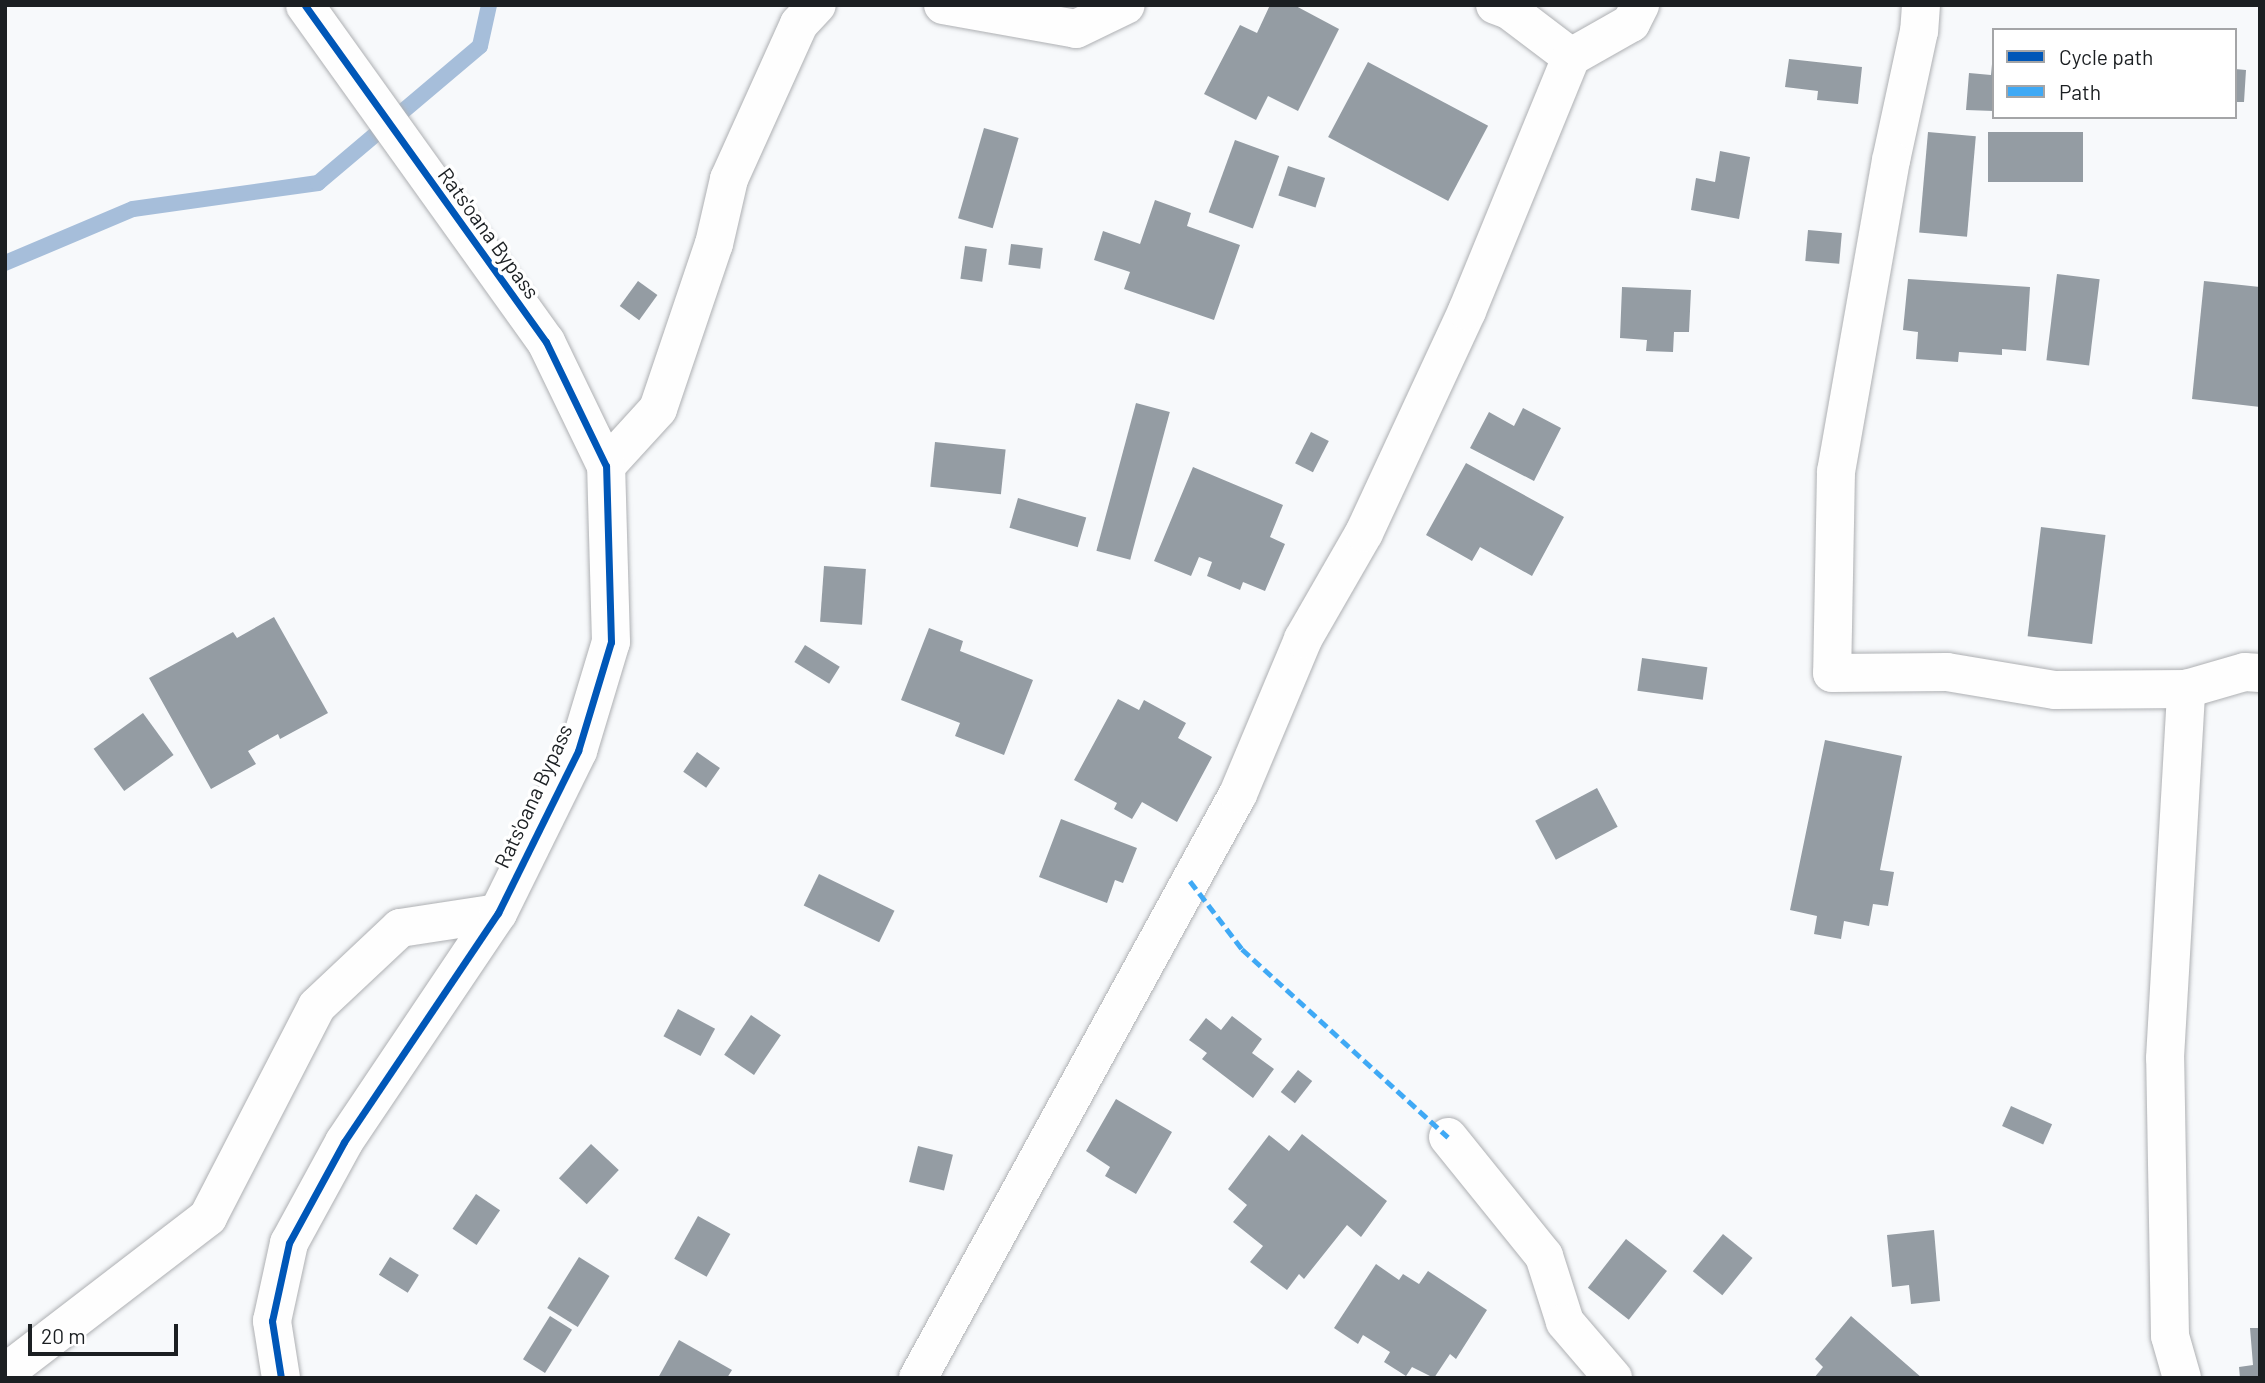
<!DOCTYPE html>
<html>
<head>
<meta charset="utf-8">
<style>
	body { margin:0 }
	#map { position:relative; width:2265px; height:1383px; overflow:hidden; background:#f7f9fb; font-family:Barlow,sans-serif }
	div>[style] { position:absolute }
	.stream>* { height:16px; margin:-8px; padding:0 8px; transform-origin:8px; border-radius:8px; background:#a6beda }
	.building>* { inset:0; background:#949ca3; transform-origin:0 0 }
	.roads { filter:drop-shadow(0 0 2px #aeb0b3) drop-shadow(0 0 2px #aeb0b3) }
	.minor>* { height:38px; margin:-19px; padding:0 19px; transform-origin:19px; border-radius:19px; background:#fefefe }
	.quiet>* { height:5px; margin-top:-2.5px; transform-origin:0; background:repeating-linear-gradient(90deg,#3fa9f5 0 10px,transparent 0 15px) }
	.cycleway>* { height:7px; margin:-3.5px; padding:0 3.5px; transform-origin:3.5px; border-radius:3.5px; background:#0057b8 }
	span { translate:-50% -50%; white-space:nowrap; text-align:center; line-height:1.15; -webkit-text-stroke:7px #fff; paint-order:stroke }
	.street-label { font-size:21px; color:#1b1f22 }
	.frame { position:absolute; inset:0; border:7px solid #1b1f22; pointer-events:none }
	.legend { position:absolute; left:1992px; top:28px; width:245px; height:91px; box-sizing:border-box; background:#fff; border:2px solid #a4a5a7; margin:0; padding:9px 12px; list-style:none; font-size:21px; color:#1b1f22 }
	.legend li { display:flex; align-items:center; gap:14px; height:35px }
	.legend b { width:35px; border:2px solid #a4a5a7 }
	.scale { position:absolute; left:28px; top:1324px; width:150px; height:32px; box-sizing:border-box; border:4px solid #1b1f22; border-top:0; padding-left:9px; font-size:21px; line-height:24px; white-space:nowrap; color:#1b1f22; -webkit-text-stroke:5px #fff; paint-order:stroke }
</style>
</head>
<body>
<div id="map">
	<div class="stream">
		<div style="left:5px;top:263px;width:139px;rotate:-22.9deg"></div>
		<div style="left:133px;top:209px;width:187px;rotate:-8deg"></div>
		<div style="left:318px;top:183px;width:212px;rotate:-40.2deg"></div>
		<div style="left:480px;top:46px;width:42px;rotate:-77.6deg"></div>
	</div>
	<div class="building">
		<div style="clip-path:polygon(1270px 5px,1294px 5px,1339px 29px,1298px 111px,1268px 96px,1256px 120px,1204px 94px,1240px 25px,1257px 33px)"></div>
		<div style="clip-path:polygon(1789px 59px,1862px 67px,1858px 104px,1817px 100px,1818px 91px,1785px 87px)"></div>
		<div style="left:1368px;top:62px;width:136px;height:85px;rotate:28deg"></div>
		<div style="clip-path:polygon(1992px 64px,1994px 111px,1966px 110px,1969px 73px,1991px 75px)"></div>
		<div style="clip-path:polygon(2235px 69px,2246px 70px,2244px 102px,2235px 102px)"></div>
		<div style="left:984px;top:128px;width:36px;height:94px;rotate:16deg"></div>
		<div style="left:1928px;top:132px;width:48px;height:101px;rotate:5deg"></div>
		<div style="left:2083px;top:132px;width:50px;height:95px;rotate:90deg"></div>
		<div style="left:1235px;top:140px;width:47px;height:77px;rotate:20deg"></div>
		<div style="clip-path:polygon(1720px 151px,1750px 157px,1739px 219px,1691px 210px,1696px 178px,1715px 182px)"></div>
		<div style="left:1288px;top:166px;width:39px;height:31px;rotate:18deg"></div>
		<div style="clip-path:polygon(1155px 200px,1191px 213px,1187px 226px,1240px 245px,1214px 320px,1124px 289px,1130px 272px,1094px 260px,1103px 231px,1140px 244px)"></div>
		<div style="left:1808px;top:230px;width:34px;height:31px;rotate:5deg"></div>
		<div style="left:1011px;top:244px;width:32px;height:21px;rotate:7deg"></div>
		<div style="left:965px;top:246px;width:22px;height:33px;rotate:8deg"></div>
		<div style="left:2057px;top:274px;width:43px;height:87px;rotate:7deg"></div>
		<div style="clip-path:polygon(1908px 279px,2030px 287px,2026px 351px,2002px 349px,2002px 355px,1959px 352px,1958px 362px,1916px 359px,1918px 332px,1903px 330px)"></div>
		<div style="left:638px;top:281px;width:24px;height:31px;rotate:36deg"></div>
		<div style="clip-path:polygon(2204px 281px,2260px 287px,2260px 407px,2192px 399px)"></div>
		<div style="clip-path:polygon(1622px 287px,1691px 290px,1689px 332px,1674px 332px,1673px 352px,1646px 351px,1647px 340px,1620px 338px)"></div>
		<div style="left:1136px;top:403px;width:35px;height:153px;rotate:15deg"></div>
		<div style="clip-path:polygon(1523px 408px,1561px 428px,1534px 481px,1470px 448px,1489px 412px,1514px 426px)"></div>
		<div style="left:1311px;top:432px;width:20px;height:35px;rotate:27deg"></div>
		<div style="left:935px;top:442px;width:71px;height:45px;rotate:6deg"></div>
		<div style="clip-path:polygon(1466px 463px,1564px 517px,1532px 576px,1480px 547px,1472px 561px,1426px 535px)"></div>
		<div style="clip-path:polygon(1193px 467px,1283px 505px,1270px 537px,1285px 544px,1265px 591px,1243px 582px,1240px 590px,1207px 576px,1212px 562px,1199px 557px,1191px 576px,1154px 561px)"></div>
		<div style="left:1018px;top:498px;width:71px;height:31px;rotate:16deg"></div>
		<div style="left:2041px;top:527px;width:65px;height:110px;rotate:7deg"></div>
		<div style="left:824px;top:566px;width:42px;height:56px;rotate:4deg"></div>
		<div style="clip-path:polygon(274px 617px,328px 713px,280px 739px,278px 734px,248px 751px,256px 764px,211px 789px,149px 678px,233px 632px,237px 638px)"></div>
		<div style="clip-path:polygon(929px 628px,963px 641px,960px 651px,1033px 680px,1004px 755px,955px 736px,960px 723px,901px 700px)"></div>
		<div style="left:805px;top:645px;width:41px;height:20px;rotate:32deg"></div>
		<div style="left:1642px;top:658px;width:66px;height:33px;rotate:8deg"></div>
		<div style="clip-path:polygon(1118px 699px,1139px 710px,1144px 700px,1186px 723px,1178px 738px,1212px 757px,1177px 822px,1142px 802px,1132px 819px,1114px 809px,1117px 803px,1074px 780px)"></div>
		<div style="left:143px;top:713px;width:52px;height:61px;rotate:54deg"></div>
		<div style="clip-path:polygon(1825px 740px,1902px 756px,1880px 870px,1894px 872px,1888px 906px,1873px 904px,1869px 926px,1844px 921px,1841px 939px,1814px 934px,1817px 916px,1790px 910px)"></div>
		<div style="left:697px;top:752px;width:28px;height:24px;rotate:35deg"></div>
		<div style="left:1597px;top:788px;width:44px;height:70px;rotate:62deg"></div>
		<div style="clip-path:polygon(1061px 819px,1137px 848px,1123px 883px,1115px 880px,1107px 903px,1039px 877px)"></div>
		<div style="left:819px;top:874px;width:84px;height:35px;rotate:26deg"></div>
		<div style="left:678px;top:1009px;width:42px;height:31px;rotate:28deg"></div>
		<div style="left:751px;top:1015px;width:36px;height:48px;rotate:34deg"></div>
		<div style="clip-path:polygon(1232px 1016px,1262px 1039px,1252px 1053px,1274px 1069px,1253px 1098px,1202px 1059px,1207px 1053px,1189px 1040px,1206px 1018px,1221px 1030px)"></div>
		<div style="left:1298px;top:1070px;width:18px;height:28px;rotate:38deg"></div>
		<div style="clip-path:polygon(1116px 1099px,1172px 1132px,1136px 1194px,1105px 1176px,1110px 1167px,1086px 1151px)"></div>
		<div style="left:2011px;top:1106px;width:45px;height:22px;rotate:24deg"></div>
		<div style="clip-path:polygon(1302px 1134px,1387px 1201px,1361px 1237px,1347px 1225px,1304px 1279px,1299px 1274px,1287px 1290px,1250px 1262px,1263px 1246px,1233px 1222px,1247px 1205px,1228px 1189px,1269px 1135px,1289px 1151px)"></div>
		<div style="left:591px;top:1144px;width:38px;height:47px;rotate:43deg"></div>
		<div style="left:918px;top:1146px;width:36px;height:37px;rotate:14deg"></div>
		<div style="left:476px;top:1194px;width:29px;height:42px;rotate:34deg"></div>
		<div style="left:698px;top:1216px;width:37px;height:49px;rotate:29deg"></div>
		<div style="clip-path:polygon(1934px 1230px,1940px 1301px,1911px 1304px,1909px 1285px,1892px 1287px,1887px 1235px)"></div>
		<div style="left:1723px;top:1234px;width:38px;height:48px;rotate:39deg"></div>
		<div style="left:1626px;top:1239px;width:52px;height:62px;rotate:38deg"></div>
		<div style="left:390px;top:1257px;width:34px;height:21px;rotate:32deg"></div>
		<div style="left:579px;top:1257px;width:36px;height:60px;rotate:32deg"></div>
		<div style="clip-path:polygon(1376px 1264px,1399px 1280px,1403px 1274px,1419px 1284px,1428px 1271px,1487px 1310px,1456px 1359px,1450px 1354px,1434px 1378px,1412px 1367px,1406px 1376px,1384px 1362px,1390px 1352px,1363px 1335px,1358px 1344px,1334px 1328px)"></div>
		<div style="left:550px;top:1316px;width:26px;height:51px;rotate:32deg"></div>
		<div style="clip-path:polygon(1851px 1316px,1922px 1378px,1814px 1378px,1823px 1367px,1815px 1359px)"></div>
		<div style="clip-path:polygon(2250px 1328px,2260px 1328px,2260px 1378px,2240px 1378px,2239px 1367px,2253px 1365px)"></div>
		<div style="clip-path:polygon(679px 1340px,732px 1370px,727px 1378px,658px 1378px)"></div>
	</div>
	<div class="roads">
		<div class="minor">
			<div style="left:943px;top:5px;width:135px;rotate:10.2deg"></div>
			<div style="left:1076px;top:29px;width:55px;rotate:-25.6deg"></div>
			<div style="left:1495px;top:5px;width:15px;rotate:20deg"></div>
			<div style="left:1509px;top:10px;width:78px;rotate:37.2deg"></div>
			<div style="left:1921px;top:5px;width:26px;rotate:94deg"></div>
			<div style="left:1919px;top:31px;width:132px;rotate:102.2deg"></div>
			<div style="left:1891px;top:160px;width:316px;rotate:100deg"></div>
			<div style="left:1836px;top:471px;width:202px;rotate:91.1deg"></div>
			<div style="left:1832px;top:673px;width:115px;rotate:-0.5deg"></div>
			<div style="left:1947px;top:672px;width:109px;rotate:9.5deg"></div>
			<div style="left:2055px;top:690px;width:131px;rotate:-0.4deg"></div>
			<div style="left:2186px;top:689px;width:61px;rotate:-16.1deg"></div>
			<div style="left:2245px;top:672px;width:15px;rotate:4deg"></div>
			<div style="left:606px;top:466px;width:77px;rotate:-47.6deg"></div>
			<div style="left:658px;top:409px;width:174px;rotate:-71.3deg"></div>
			<div style="left:714px;top:244px;width:67px;rotate:-77deg"></div>
			<div style="left:729px;top:179px;width:170px;rotate:-65.7deg"></div>
			<div style="left:799px;top:24px;width:26px;rotate:-47deg"></div>
			<div style="left:1448px;top:1137px;width:153px;rotate:51.1deg"></div>
			<div style="left:1544px;top:1256px;width:69px;rotate:72.3deg"></div>
			<div style="left:1565px;top:1322px;width:74px;rotate:49.4deg"></div>
			<div style="left:5px;top:1373px;width:256px;rotate:-37.5deg"></div>
			<div style="left:208px;top:1217px;width:237px;rotate:-62.7deg"></div>
			<div style="left:317px;top:1006px;width:114px;rotate:-43.2deg"></div>
			<div style="left:400px;top:928px;width:99px;rotate:-8.7deg"></div>
			<div style="left:281px;top:1378px;width:58px;rotate:-99deg"></div>
			<div style="left:272px;top:1321px;width:80px;rotate:-77.7deg"></div>
			<div style="left:289px;top:1243px;width:115px;rotate:-61.4deg"></div>
			<div style="left:344px;top:1142px;width:276px;rotate:-56.1deg"></div>
			<div style="left:498px;top:913px;width:181px;rotate:-63.7deg"></div>
			<div style="left:578px;top:751px;width:114px;rotate:-73.2deg"></div>
			<div style="left:611px;top:642px;width:176px;rotate:-91.6deg"></div>
			<div style="left:606px;top:466px;width:138px;rotate:-115.8deg"></div>
			<div style="left:546px;top:342px;width:414px;rotate:-125.6deg"></div>
			<div style="left:918px;top:1378px;width:666px;rotate:-61.28deg"></div>
			<div style="left:1238px;top:794px;width:168px;rotate:-67.2deg"></div>
			<div style="left:1303px;top:639px;width:122px;rotate:-60.1deg"></div>
			<div style="left:1364px;top:533px;width:245px;rotate:-65.1deg"></div>
			<div style="left:1467px;top:311px;width:274px;rotate:-67.7deg"></div>
			<div style="left:1571px;top:57px;width:69px;rotate:-29.5deg"></div>
			<div style="left:1631px;top:23px;width:20px;rotate:-63deg"></div>
			<div style="left:2182px;top:1378px;width:44px;rotate:-105.9deg"></div>
			<div style="left:2170px;top:1336px;width:278px;rotate:-91deg"></div>
			<div style="left:2165px;top:1058px;width:370px;rotate:-86.7deg"></div>
		</div>
	</div>
	<div class="quiet">
		<div style="left:1190px;top:881px;width:86px;rotate:52.6deg"></div>
		<div style="left:1242px;top:949px;width:279px;rotate:42.4deg"></div>
	</div>
	<div class="cycleway">
		<div style="left:281px;top:1378px;width:58px;rotate:-99deg"></div>
		<div style="left:272px;top:1321px;width:80px;rotate:-77.7deg"></div>
		<div style="left:289px;top:1243px;width:115px;rotate:-61.4deg"></div>
		<div style="left:344px;top:1142px;width:276px;rotate:-56.1deg"></div>
		<div style="left:498px;top:913px;width:181px;rotate:-63.7deg"></div>
		<div style="left:578px;top:751px;width:114px;rotate:-73.2deg"></div>
		<div style="left:611px;top:642px;width:176px;rotate:-91.6deg"></div>
		<div style="left:606px;top:466px;width:138px;rotate:-115.8deg"></div>
		<div style="left:546px;top:342px;width:414px;rotate:-125.6deg"></div>
	</div>
	<div class="street-label">
		<span style="left:489px;top:233px;rotate:54deg">Rats'oana Bypass</span>
		<span style="left:533px;top:796px;rotate:-65deg">Rats'oana Bypass</span>
	</div>
	<div class="frame"></div>
	<ul class="legend">
	<li><b style="height:9px;background:#0057b8"></b>Cycle path</li>
	<li><b style="height:9px;background:#3fa9f5"></b>Path</li>
	</ul>
	<div class="scale">20 m</div>
</div>
</body>
</html>
